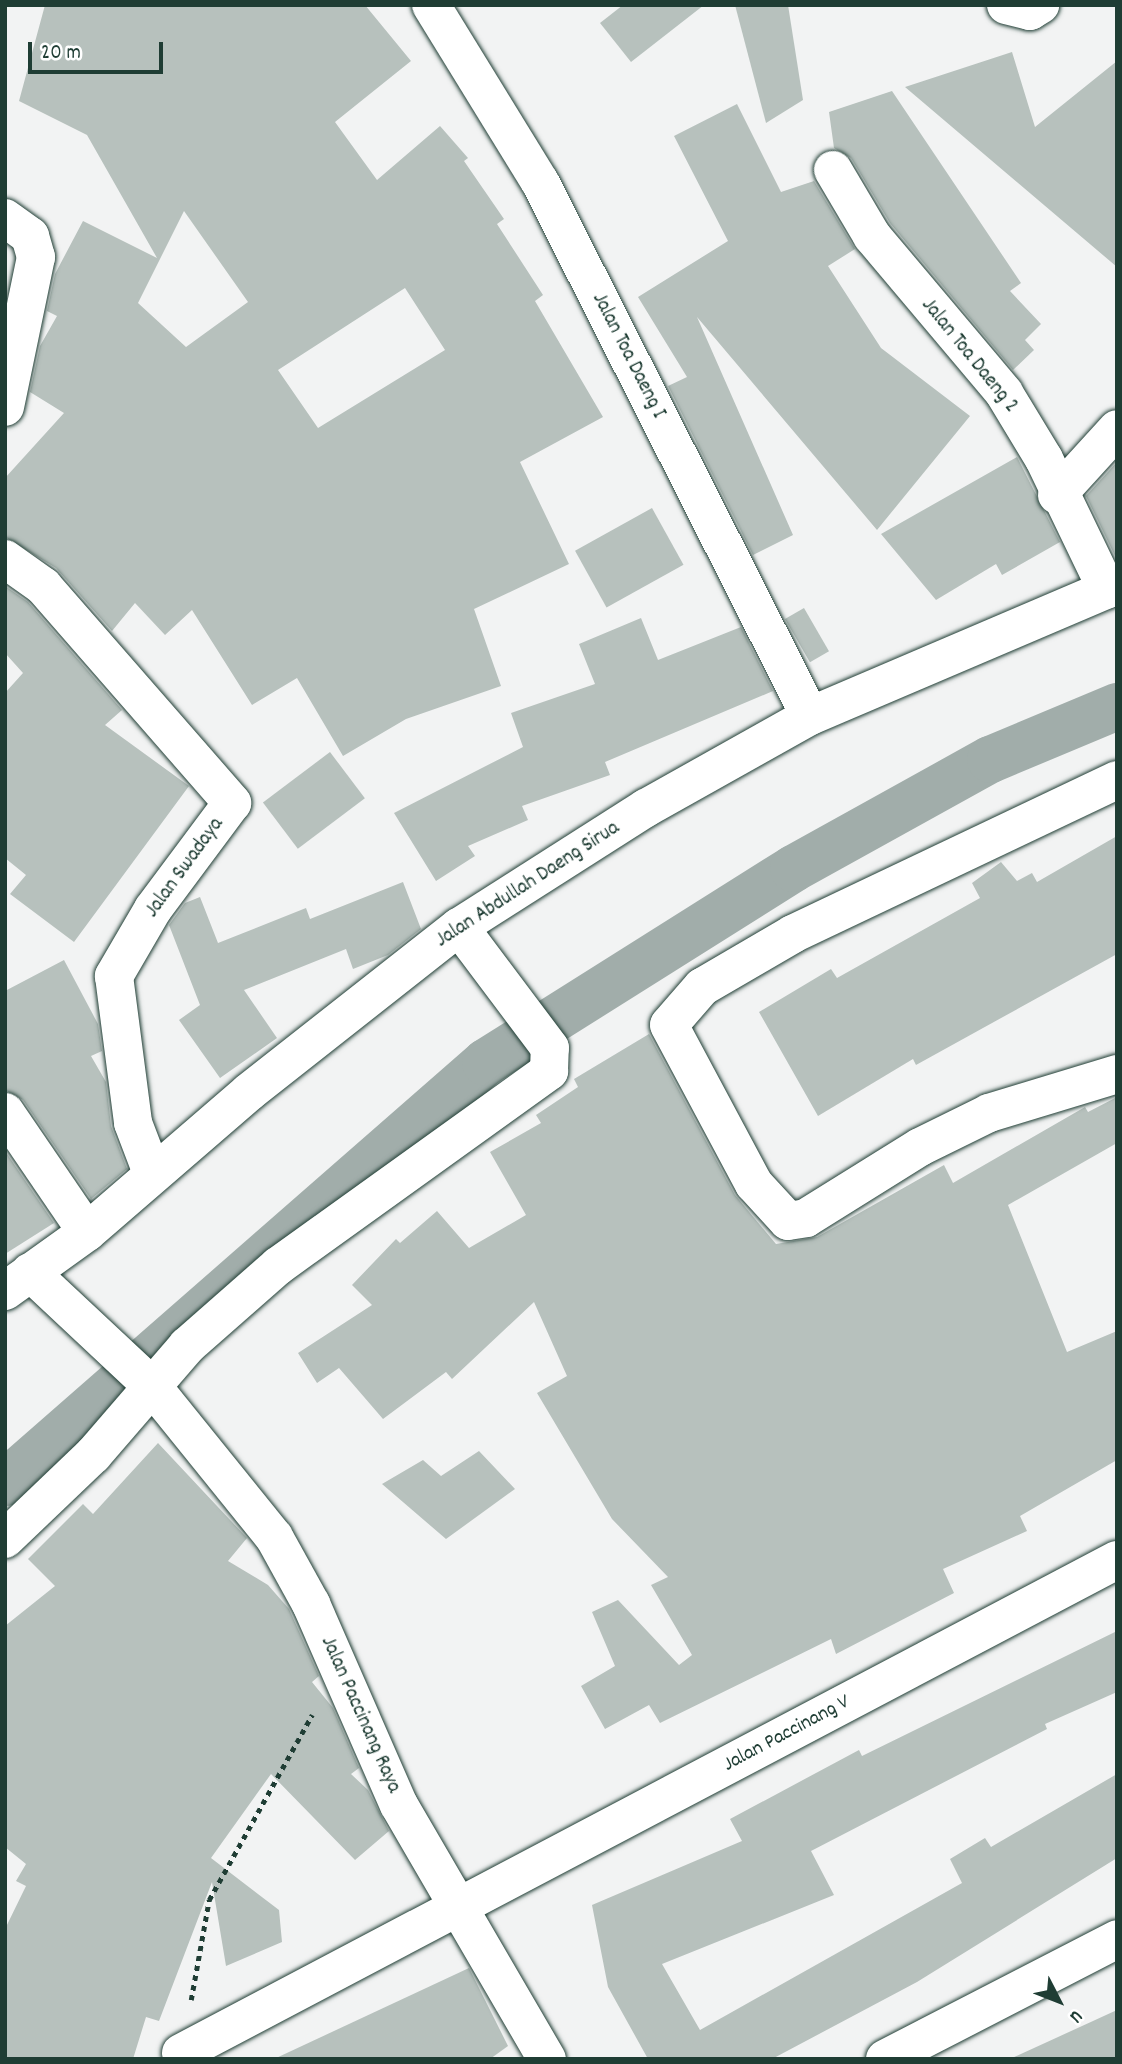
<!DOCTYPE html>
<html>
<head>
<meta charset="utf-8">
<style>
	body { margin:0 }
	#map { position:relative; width:1122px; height:2064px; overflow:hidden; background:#f2f3f3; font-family:Dekko,sans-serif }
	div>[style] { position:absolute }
	.canal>* { height:47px; margin:-23.5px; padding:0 23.5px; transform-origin:23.5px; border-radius:23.5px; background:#a1adaa }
	.building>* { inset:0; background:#b7c1bd; transform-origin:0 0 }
	.path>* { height:4.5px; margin-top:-2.25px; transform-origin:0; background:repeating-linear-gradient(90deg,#1f3d34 0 5px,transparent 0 10px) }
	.roads { filter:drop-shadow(0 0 2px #1f3d34) drop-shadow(0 0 2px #1f3d34) }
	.street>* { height:38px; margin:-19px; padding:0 19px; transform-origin:19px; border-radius:19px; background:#fff }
	.secondary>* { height:38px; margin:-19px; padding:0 19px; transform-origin:19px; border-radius:19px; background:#fff }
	span { translate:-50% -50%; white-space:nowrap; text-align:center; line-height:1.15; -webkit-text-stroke:5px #fff; paint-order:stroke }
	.street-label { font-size:21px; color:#1f3d34 }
	.frame { position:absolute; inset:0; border:7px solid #1f3d34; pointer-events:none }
	.north { position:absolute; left:1024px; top:1966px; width:70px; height:70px; -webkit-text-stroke:5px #fff; paint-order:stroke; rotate:132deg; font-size:19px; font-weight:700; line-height:28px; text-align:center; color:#1f3d34 }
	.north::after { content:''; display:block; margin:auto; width:24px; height:32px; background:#1f3d34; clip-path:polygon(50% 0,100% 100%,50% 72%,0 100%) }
	.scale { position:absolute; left:28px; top:42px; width:135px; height:32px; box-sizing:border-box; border:4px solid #1f3d34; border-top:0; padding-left:9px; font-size:21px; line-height:24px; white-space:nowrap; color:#1f3d34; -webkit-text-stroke:5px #fff; paint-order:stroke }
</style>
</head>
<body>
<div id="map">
	<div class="canal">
		<div style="left:5px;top:1482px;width:638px;rotate:-41.19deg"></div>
		<div style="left:485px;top:1062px;width:364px;rotate:-32.2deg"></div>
		<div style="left:793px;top:868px;width:225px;rotate:-29deg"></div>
		<div style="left:990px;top:759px;width:138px;rotate:-22.7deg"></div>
	</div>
	<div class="building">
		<div style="clip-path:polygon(evenodd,45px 5px,365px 5px,411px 61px,335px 122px,377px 180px,440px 126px,468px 158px,464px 161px,504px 219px,497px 224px,543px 295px,535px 301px,603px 417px,520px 462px,569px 564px,474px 609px,501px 686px,406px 719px,343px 756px,297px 678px,252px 705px,192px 610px,165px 635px,135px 603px,112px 631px,56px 568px,5px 537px,5px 478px,64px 413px,30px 392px,40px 346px,57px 316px,47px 311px,55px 274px,83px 221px,157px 258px,87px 135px,19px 101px,45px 5px,184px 211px,248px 302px,186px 347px,138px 303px,184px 211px,45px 5px,405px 288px,445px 350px,318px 428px,278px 370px,405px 288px)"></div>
		<div style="clip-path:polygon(623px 5px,704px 5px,631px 62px,600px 23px)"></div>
		<div style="clip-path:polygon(735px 5px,788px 5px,803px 100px,766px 123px)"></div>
		<div style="clip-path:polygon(1012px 52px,1035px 127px,1117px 61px,1117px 267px,905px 87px)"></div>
		<div style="clip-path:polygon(892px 91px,1021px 283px,1010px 291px,1041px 324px,1025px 340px,1034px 350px,1013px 370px,890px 223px,851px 158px,834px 148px,829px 112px)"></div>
		<div style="clip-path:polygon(737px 104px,781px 192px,814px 181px,855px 249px,828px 266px,881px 348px,970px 416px,877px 530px,697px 317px,793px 535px,753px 555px,668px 386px,687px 377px,638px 297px,728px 241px,674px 136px)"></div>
		<div style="clip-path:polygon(1017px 457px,1060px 542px,1002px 575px,996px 564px,936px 600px,881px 534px)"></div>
		<div style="clip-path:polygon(1117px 462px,1117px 560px,1086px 496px)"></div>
		<div style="left:652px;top:508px;width:65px;height:88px;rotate:61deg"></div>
		<div style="clip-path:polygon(5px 586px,28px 602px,122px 710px,105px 725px,189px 786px,74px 942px,10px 894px,26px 875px,5px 858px,5px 693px,23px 673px,5px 653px)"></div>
		<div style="left:804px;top:608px;width:50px;height:22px;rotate:60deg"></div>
		<div style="clip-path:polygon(641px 618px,658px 660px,741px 627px,773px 691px,605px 762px,610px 775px,522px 806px,528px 820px,468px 846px,475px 856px,436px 881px,394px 813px,523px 747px,511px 713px,595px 684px,579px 644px)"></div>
		<div style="left:330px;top:752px;width:58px;height:84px;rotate:53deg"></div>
		<div style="clip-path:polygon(1117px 836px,1117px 954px,916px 1065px,913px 1059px,818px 1116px,759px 1012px,831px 969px,837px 978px,980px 898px,972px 883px,1001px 862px,1017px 881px,1032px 873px,1037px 882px)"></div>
		<div style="clip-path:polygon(403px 882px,421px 929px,388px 955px,353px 969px,346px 949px,244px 990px,277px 1038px,220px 1078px,179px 1020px,200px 1005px,169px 925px,185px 903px,200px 897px,218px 943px,306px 908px,310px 919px)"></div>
		<div style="clip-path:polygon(64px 960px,98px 1024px,102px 1051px,91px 1056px,106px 1082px,111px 1126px,127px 1169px,91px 1199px,23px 1100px,5px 1090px,5px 991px)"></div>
		<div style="clip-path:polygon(649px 1034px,735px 1195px,776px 1244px,817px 1237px,944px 1165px,953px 1183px,1085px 1107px,1088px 1112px,1117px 1097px,1117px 1143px,1008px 1205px,1067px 1352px,1117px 1331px,1117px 1460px,1020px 1516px,1027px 1531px,943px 1569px,954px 1593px,836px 1654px,831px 1639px,660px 1723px,649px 1705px,605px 1729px,581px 1686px,615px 1666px,592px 1612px,618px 1600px,679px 1665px,692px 1655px,651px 1585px,668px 1577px,612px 1519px,537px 1393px,567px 1376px,534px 1302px,452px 1379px,446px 1372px,383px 1419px,339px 1368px,317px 1383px,298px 1353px,372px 1305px,352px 1285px,396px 1239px,400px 1243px,437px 1211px,469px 1248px,526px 1215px,490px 1152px,541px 1123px,536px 1115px,578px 1087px,574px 1079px)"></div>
		<div style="clip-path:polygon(5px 1151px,54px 1223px,5px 1254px)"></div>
		<div style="clip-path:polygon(158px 1443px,247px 1538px,228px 1561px,268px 1585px,289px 1609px,319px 1676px,312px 1682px,333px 1708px,359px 1768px,351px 1774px,368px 1790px,389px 1831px,355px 1860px,271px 1774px,211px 1858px,279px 1910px,282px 1942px,226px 1966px,212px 1882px,159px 2021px,146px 2017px,133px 2059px,5px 2059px,5px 1929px,26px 1886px,16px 1881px,26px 1864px,5px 1847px,5px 1626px,55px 1586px,28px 1559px,83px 1504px,93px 1514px)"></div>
		<div style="clip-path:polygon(479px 1451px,515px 1489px,446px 1539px,382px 1484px,423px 1460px,441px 1476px)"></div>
		<div style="clip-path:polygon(1117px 1631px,1117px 1692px,1045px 1724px,1047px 1729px,811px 1851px,834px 1895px,662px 1964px,700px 2030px,962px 1883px,950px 1859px,985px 1838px,991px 1847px,1117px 1774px,1117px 1858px,917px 1982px,772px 2059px,648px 2059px,608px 1987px,592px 1905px,742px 1841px,730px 1819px,859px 1750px,862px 1756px)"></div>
		<div style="clip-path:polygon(469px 1968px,508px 2046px,490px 2059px,274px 2059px)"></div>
		<div style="clip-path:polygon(1117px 2010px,1117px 2059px,1010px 2059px)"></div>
	</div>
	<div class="path">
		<div style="left:191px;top:2000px;width:102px;rotate:-79.8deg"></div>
		<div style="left:209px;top:1900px;width:212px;rotate:-60.9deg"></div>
	</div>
	<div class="roads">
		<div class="street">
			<div style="left:431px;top:5px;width:208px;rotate:58.4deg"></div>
			<div style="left:540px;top:182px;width:598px;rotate:63.18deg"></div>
			<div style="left:1006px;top:5px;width:25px;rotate:14deg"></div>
			<div style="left:1030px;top:11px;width:12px;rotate:-31deg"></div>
			<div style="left:833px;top:170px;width:77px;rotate:59.4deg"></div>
			<div style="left:872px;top:236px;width:205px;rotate:49.9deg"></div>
			<div style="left:1004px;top:393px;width:77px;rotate:58.8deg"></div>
			<div style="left:1044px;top:459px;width:145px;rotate:64.3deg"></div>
			<div style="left:5px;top:218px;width:31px;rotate:36deg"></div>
			<div style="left:30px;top:236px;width:22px;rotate:74deg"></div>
			<div style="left:36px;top:257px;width:153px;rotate:101.7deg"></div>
			<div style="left:1057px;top:495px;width:89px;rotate:-47.7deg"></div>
			<div style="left:5px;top:559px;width:47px;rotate:35.4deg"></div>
			<div style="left:43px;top:586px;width:288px;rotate:48.9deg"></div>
			<div style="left:232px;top:803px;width:132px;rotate:126.7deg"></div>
			<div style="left:153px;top:909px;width:78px;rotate:120.2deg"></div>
			<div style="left:114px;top:976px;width:148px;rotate:82.6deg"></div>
			<div style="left:133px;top:1123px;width:53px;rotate:69.2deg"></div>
			<div style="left:1117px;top:780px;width:359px;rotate:154.6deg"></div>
			<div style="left:793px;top:934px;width:105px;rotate:149.8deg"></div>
			<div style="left:702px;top:987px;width:50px;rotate:131deg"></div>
			<div style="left:669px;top:1025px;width:180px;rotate:61.9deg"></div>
			<div style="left:754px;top:1184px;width:50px;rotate:47.4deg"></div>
			<div style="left:788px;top:1221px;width:18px;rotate:-9deg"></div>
			<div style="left:806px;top:1218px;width:134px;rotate:-31.9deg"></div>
			<div style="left:920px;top:1147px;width:77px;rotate:-26.2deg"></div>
			<div style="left:989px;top:1113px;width:134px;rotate:-16.9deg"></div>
			<div style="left:5px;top:1112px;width:145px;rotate:55.7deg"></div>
			<div style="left:30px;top:1272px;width:167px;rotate:43.1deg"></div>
			<div style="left:152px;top:1386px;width:194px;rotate:51.1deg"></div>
			<div style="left:274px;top:1537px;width:77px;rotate:61.1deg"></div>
			<div style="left:311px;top:1604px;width:219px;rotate:66.4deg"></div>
			<div style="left:399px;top:1805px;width:294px;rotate:59.8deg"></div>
			<div style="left:5px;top:1539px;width:122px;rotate:-43.7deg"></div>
			<div style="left:93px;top:1455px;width:144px;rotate:-49.2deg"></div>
			<div style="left:187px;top:1346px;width:121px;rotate:-41.3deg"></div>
			<div style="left:278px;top:1266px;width:334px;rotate:-35.7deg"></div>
			<div style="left:549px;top:1071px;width:23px;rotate:-88deg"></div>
			<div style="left:550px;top:1048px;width:151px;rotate:-126.9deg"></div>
			<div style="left:181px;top:2053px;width:1058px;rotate:-27.78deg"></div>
			<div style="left:885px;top:2059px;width:261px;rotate:-27.3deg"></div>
		</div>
		<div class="secondary">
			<div style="left:5px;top:1291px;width:101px;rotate:-35.7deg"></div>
			<div style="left:87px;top:1232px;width:214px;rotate:-40.8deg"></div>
			<div style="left:249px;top:1092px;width:267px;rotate:-38.2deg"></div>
			<div style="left:459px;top:927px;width:222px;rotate:-32.5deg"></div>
			<div style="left:646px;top:808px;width:188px;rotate:-29.3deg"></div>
			<div style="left:810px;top:716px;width:334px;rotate:-23.1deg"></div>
		</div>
	</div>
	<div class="street-label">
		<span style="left:628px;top:356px;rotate:63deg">Jalan Toa Daeng I</span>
		<span style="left:969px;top:356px;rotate:51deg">Jalan Toa Daeng 2</span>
		<span style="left:185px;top:868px;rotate:-54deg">Jalan Swadaya</span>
		<span style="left:528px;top:885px;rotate:-33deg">Jalan Abdullah Daeng Sirua</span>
		<span style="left:360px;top:1715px;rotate:66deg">Jalan Paccinang Raya</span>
		<span style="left:787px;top:1734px;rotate:-28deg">Jalan Paccinang V</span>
	</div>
	<div class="frame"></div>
	<div class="north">U</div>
	<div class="scale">20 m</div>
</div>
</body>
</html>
